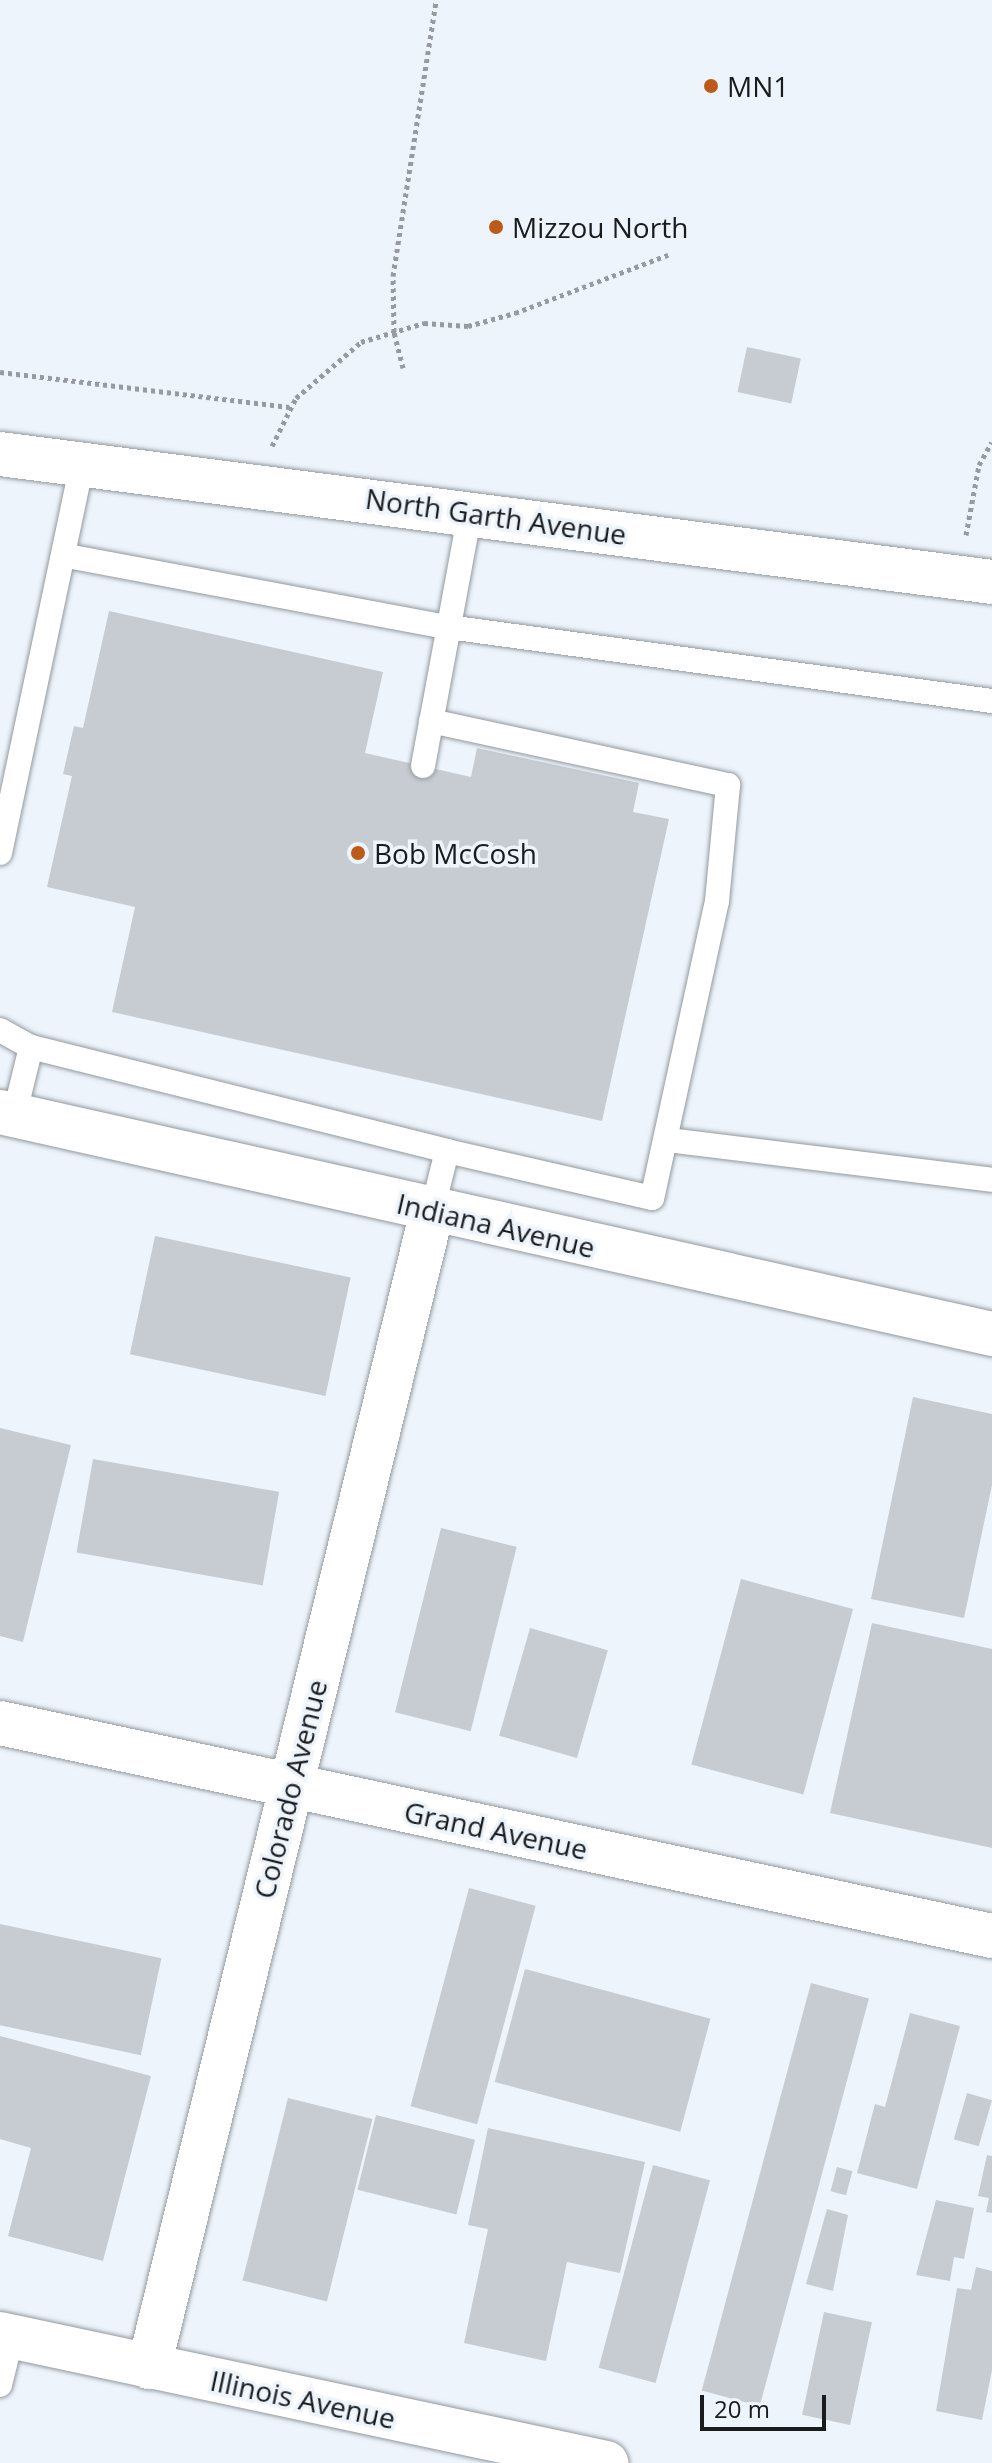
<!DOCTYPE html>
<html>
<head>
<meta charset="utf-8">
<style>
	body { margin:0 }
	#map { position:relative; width:992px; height:2463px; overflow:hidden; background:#eef4fb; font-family:"Open Sans",sans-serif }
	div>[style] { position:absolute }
	.building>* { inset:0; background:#c6ccd2; transform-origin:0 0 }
	.path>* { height:5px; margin-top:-2.5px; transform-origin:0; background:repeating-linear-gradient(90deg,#979ba0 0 4px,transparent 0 8px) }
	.roads { filter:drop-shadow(0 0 2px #93999f) drop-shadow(0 0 2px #93999f) }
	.lane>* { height:24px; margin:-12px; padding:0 12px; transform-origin:12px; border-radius:12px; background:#fff }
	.street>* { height:44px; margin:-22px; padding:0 22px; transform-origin:22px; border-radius:22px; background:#fff }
	.secondary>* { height:44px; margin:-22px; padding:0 22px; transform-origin:22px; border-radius:22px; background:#fff }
	.dots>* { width:22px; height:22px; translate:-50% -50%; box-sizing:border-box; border:4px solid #eef4fb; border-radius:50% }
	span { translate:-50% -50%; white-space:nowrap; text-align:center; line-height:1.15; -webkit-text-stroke:7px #eef4fb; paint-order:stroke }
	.poi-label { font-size:28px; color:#191b1d }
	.left { translate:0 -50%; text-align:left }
	.street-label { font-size:28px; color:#191b1d }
	.scale { position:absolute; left:700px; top:2395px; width:126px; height:36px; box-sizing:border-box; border:4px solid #191b1d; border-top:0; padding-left:10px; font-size:24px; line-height:28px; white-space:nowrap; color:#191b1d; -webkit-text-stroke:6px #eef4fb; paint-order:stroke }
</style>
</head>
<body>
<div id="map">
	<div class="building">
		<div style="left:747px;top:347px;width:55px;height:46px;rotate:12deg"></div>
		<div style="clip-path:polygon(109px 611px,383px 672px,365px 753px,471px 777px,477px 748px,639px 783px,633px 812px,669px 819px,602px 1121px,112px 1012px,135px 907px,47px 887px,72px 776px,63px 774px,74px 726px,83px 728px)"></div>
		<div style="left:155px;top:1236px;width:200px;height:121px;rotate:12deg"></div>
		<div style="clip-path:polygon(913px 1397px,992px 1414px,992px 1485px,964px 1618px,871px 1599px)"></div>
		<div style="clip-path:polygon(0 1428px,71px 1445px,23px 1642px,0 1636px)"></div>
		<div style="left:93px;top:1459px;width:189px;height:95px;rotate:10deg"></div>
		<div style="left:441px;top:1528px;width:78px;height:190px;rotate:14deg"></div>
		<div style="left:741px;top:1579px;width:116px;height:192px;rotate:15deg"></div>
		<div style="clip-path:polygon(872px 1623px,992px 1649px,992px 1848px,830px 1813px)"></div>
		<div style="left:530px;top:1628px;width:81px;height:112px;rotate:16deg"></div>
		<div style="left:469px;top:1888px;width:69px;height:226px;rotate:15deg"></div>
		<div style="left:0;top:1924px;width:165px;height:99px;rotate:12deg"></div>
		<div style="left:525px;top:1969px;width:192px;height:117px;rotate:15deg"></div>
		<div style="left:811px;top:1983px;width:60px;height:422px;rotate:15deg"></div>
		<div style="clip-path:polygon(910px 2013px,960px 2026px,917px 2189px,857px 2173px,875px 2104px,885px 2107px)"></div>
		<div style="clip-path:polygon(0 2036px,151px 2076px,103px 2261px,8px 2236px,31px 2148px,0 2139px)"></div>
		<div style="left:967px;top:2093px;width:26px;height:48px;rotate:16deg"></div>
		<div style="left:288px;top:2098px;width:87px;height:188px;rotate:14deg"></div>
		<div style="left:376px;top:2115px;width:102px;height:77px;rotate:14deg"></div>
		<div style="clip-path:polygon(488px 2128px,645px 2162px,620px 2273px,567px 2262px,546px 2361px,464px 2343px,488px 2229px,468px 2225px)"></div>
		<div style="clip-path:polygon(987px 2155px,992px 2156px,992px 2213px,986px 2212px,989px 2198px,978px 2196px)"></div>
		<div style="left:653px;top:2165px;width:59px;height:210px;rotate:15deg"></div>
		<div style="left:837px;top:2167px;width:16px;height:25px;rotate:15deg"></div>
		<div style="clip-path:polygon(936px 2200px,974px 2208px,964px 2259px,954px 2257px,950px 2281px,916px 2275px)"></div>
		<div style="clip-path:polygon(827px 2209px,848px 2215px,833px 2291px,806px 2284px)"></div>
		<div style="clip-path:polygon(976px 2267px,992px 2271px,992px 2370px,982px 2420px,936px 2411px,957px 2288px,971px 2290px)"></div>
		<div style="left:824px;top:2312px;width:49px;height:105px;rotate:12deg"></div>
	</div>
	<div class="path">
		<div style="left:403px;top:368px;width:37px;rotate:-104deg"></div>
		<div style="left:394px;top:332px;width:56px;rotate:-91deg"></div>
		<div style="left:393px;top:276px;width:279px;rotate:-81.1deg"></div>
		<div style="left:0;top:372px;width:291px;rotate:6.9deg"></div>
		<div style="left:272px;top:446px;width:54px;rotate:-63.4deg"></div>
		<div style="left:296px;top:398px;width:86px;rotate:-40.7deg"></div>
		<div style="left:361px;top:342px;width:66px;rotate:-16.8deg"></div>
		<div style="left:424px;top:323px;width:44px;rotate:3.9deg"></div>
		<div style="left:468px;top:326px;width:49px;rotate:-15.5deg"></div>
		<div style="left:515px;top:313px;width:164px;rotate:-20.8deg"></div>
		<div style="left:966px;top:535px;width:71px;rotate:-79.5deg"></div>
		<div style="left:979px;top:465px;width:26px;rotate:-61deg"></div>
	</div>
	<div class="roads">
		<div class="lane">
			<div style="left:67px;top:556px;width:388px;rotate:10.6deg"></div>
			<div style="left:448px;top:627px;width:549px;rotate:7.75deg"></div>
			<div style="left:431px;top:721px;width:304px;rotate:12.2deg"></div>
			<div style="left:728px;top:785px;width:117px;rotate:95.4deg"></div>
			<div style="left:717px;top:901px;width:304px;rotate:102.3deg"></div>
			<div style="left:652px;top:1198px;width:210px;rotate:-167.1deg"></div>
			<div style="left:423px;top:766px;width:257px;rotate:-79.5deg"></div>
			<div style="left:0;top:853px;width:398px;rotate:-78.1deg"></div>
			<div style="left:0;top:1030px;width:35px;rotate:29deg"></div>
			<div style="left:31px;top:1047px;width:71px;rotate:103.8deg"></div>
			<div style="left:31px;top:1047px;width:429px;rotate:14deg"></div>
			<div style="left:447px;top:1151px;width:62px;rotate:104deg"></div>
			<div style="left:668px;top:1140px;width:326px;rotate:7deg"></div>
			<div style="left:0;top:2385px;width:50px;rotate:-76.2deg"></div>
		</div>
		<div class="street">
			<div style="left:0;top:1112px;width:1017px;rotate:12.61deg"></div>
			<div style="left:0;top:1723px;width:1015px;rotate:12.12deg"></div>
			<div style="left:0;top:2334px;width:620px;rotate:12.02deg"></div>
			<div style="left:149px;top:2367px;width:1190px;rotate:-76.24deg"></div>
		</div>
		<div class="secondary">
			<div style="left:0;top:454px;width:1000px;rotate:7.35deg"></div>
		</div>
	</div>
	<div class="dots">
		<div style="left:711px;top:86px;background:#bc5b19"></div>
		<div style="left:496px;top:227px;background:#bc5b19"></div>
		<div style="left:358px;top:853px;background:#bc5b19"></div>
	</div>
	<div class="poi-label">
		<span class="left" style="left:727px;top:86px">MN1</span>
		<span class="left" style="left:512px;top:227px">Mizzou North</span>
		<span class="left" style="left:374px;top:853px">Bob McCosh</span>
	</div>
	<div class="street-label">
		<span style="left:496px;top:516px;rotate:8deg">North Garth Avenue</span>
		<span style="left:496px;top:1225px;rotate:13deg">Indiana Avenue</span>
		<span style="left:290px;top:1789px;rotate:-76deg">Colorado Avenue</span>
		<span style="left:496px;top:1830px;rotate:12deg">Grand Avenue</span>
		<span style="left:303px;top:2399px;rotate:12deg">Illinois Avenue</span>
	</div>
	<div class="scale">20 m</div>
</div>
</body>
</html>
